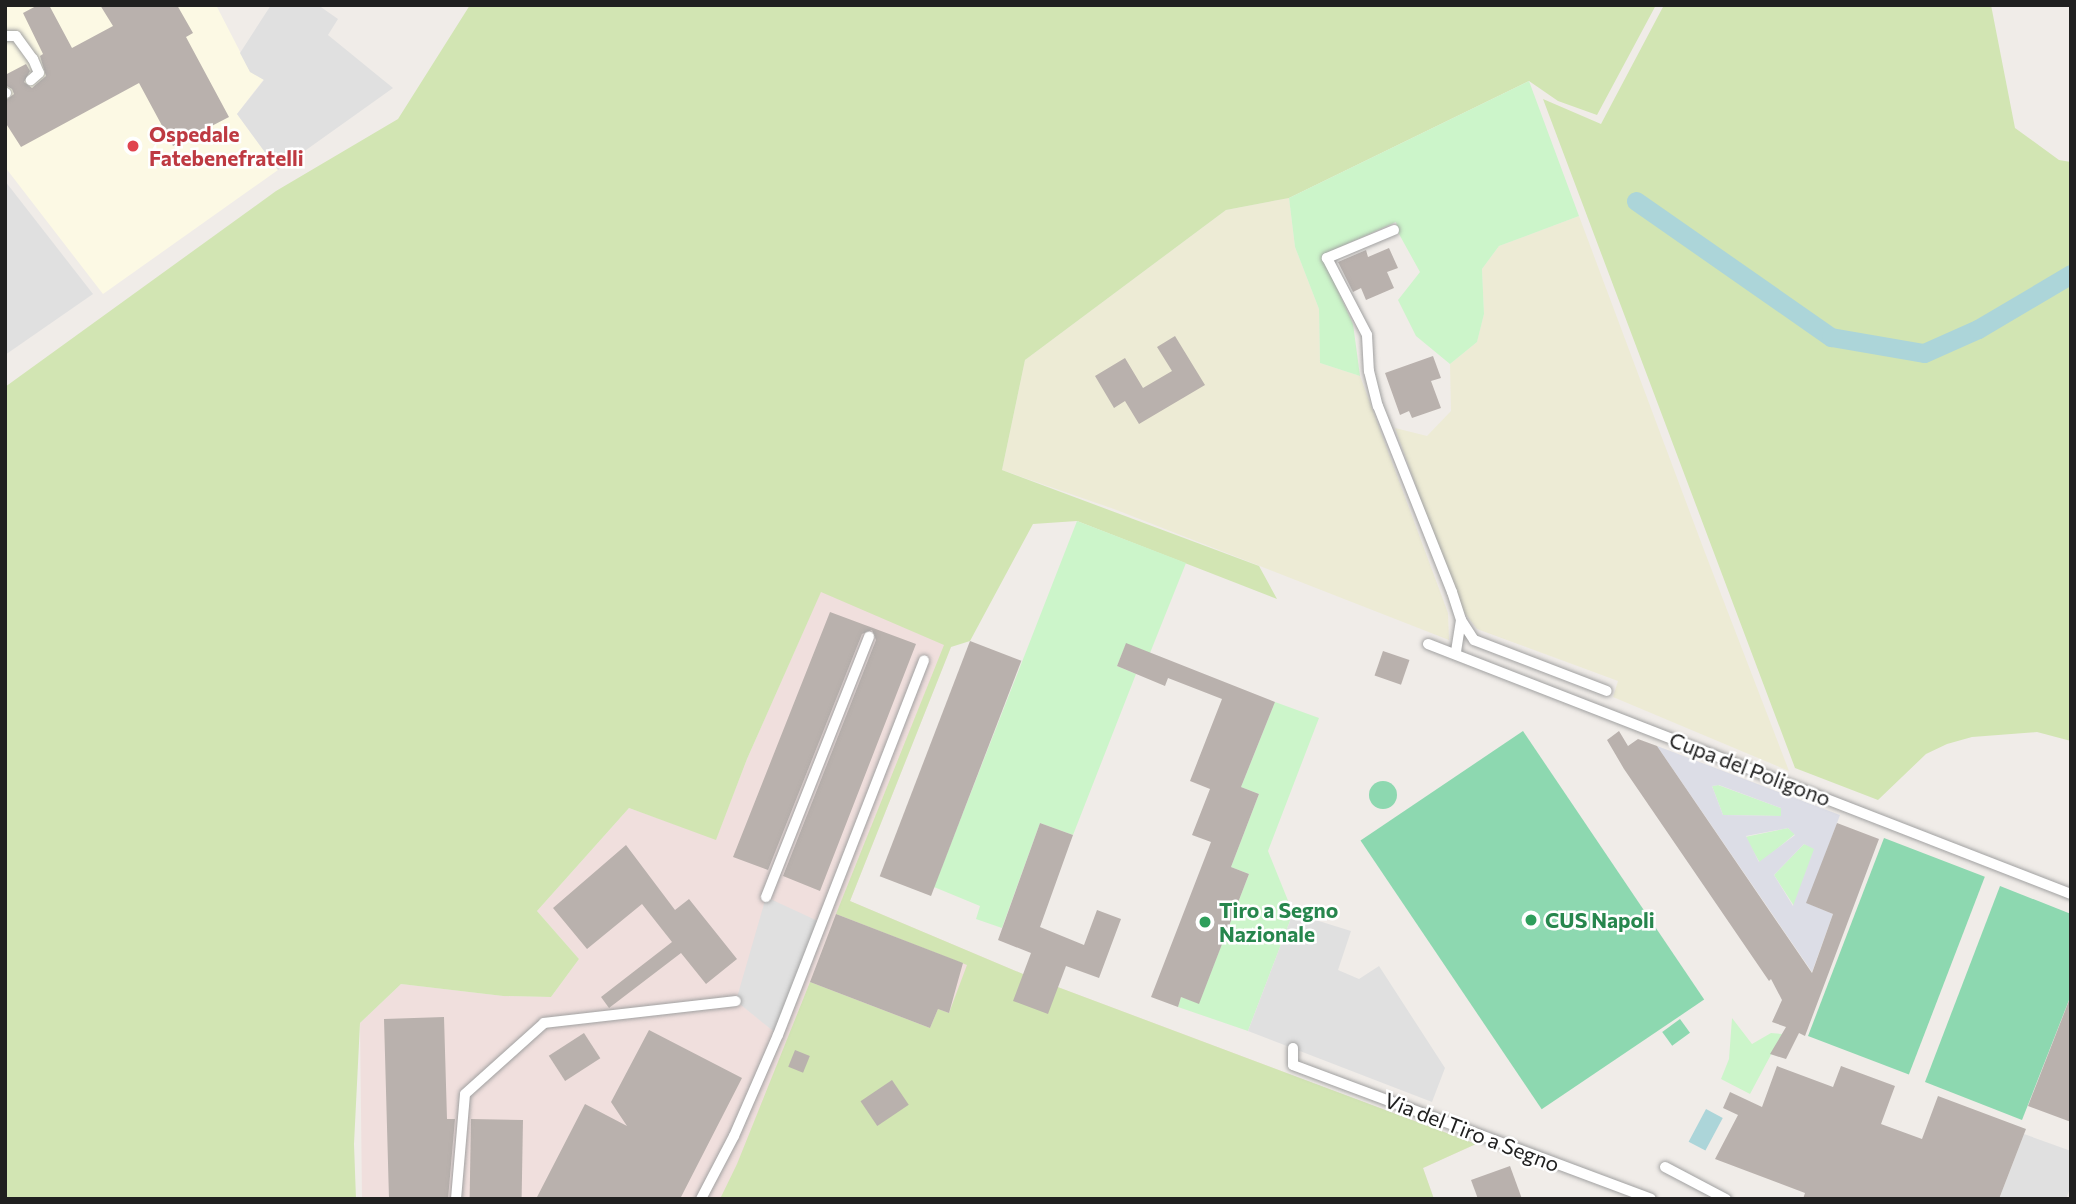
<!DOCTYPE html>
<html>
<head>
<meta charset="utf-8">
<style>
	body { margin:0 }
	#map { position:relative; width:2076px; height:1204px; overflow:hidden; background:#f0ece8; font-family:Commissioner,sans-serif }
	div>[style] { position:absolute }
	.education>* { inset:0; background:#fcf9e4 }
	.military>* { inset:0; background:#f0dfdd }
	.farmland>* { inset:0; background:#edebd5 }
	.grass>* { inset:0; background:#d2e5b3 }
	.park>* { inset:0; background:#ccf5ca }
	.pitch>* { inset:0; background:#8dd8b0; transform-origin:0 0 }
	.round { border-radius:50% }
	.parking>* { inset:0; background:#e0e0e0 }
	.plaza>* { inset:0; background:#dcdde6 }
	.water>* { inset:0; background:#acd5d9; transform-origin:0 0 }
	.canal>* { height:19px; margin:-9.5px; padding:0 9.5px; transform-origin:9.5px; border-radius:9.5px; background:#acd5d9 }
	.building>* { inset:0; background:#b9b1ad; transform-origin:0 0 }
	.roads { filter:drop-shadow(0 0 2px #a1a1a1) drop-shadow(0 0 2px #a1a1a1) }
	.lane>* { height:10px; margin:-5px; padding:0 5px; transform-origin:5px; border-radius:5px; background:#fff }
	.dots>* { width:19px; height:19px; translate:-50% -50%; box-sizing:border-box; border:4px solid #fff; border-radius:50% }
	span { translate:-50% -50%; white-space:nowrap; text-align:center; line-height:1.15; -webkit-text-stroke:5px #fff; paint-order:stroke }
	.health-label { font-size:21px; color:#be3a42; font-weight:700 }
	.left { translate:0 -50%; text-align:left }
	.street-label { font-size:21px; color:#202020 }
	.leisure-label { font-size:21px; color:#27864d; font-weight:700 }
	.frame { position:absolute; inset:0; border:7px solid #202020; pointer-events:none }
</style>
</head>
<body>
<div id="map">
	<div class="education">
		<div style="clip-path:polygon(5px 5px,216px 5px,250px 71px,264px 79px,237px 114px,278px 170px,103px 294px,5px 167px)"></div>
	</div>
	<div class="military">
		<div style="clip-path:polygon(821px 591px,951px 647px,850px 901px,1023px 974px,1476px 1144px,1423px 1168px,1434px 1199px,362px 1199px,360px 1023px,401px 984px,503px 996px,551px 997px,579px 959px,537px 911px,629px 808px,716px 839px,747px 759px)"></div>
	</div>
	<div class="farmland">
		<div style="clip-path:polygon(1289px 198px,1295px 247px,1319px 309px,1320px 363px,1360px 376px,1448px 613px,1449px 640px,1114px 509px,1002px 470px,1025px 360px,1226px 210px)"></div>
		<div style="clip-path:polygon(1579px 216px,1704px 550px,1789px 771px,1613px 697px,1618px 681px,1477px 629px,1460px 607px,1395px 428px,1427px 436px,1451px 411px,1450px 364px,1477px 342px,1484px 314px,1482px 269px,1499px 246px)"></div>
	</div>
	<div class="grass">
		<div style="clip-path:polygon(470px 5px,1656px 5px,1597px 115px,1558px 101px,1529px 81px,1289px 198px,1226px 210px,1025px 360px,1002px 470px,1259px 566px,1277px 599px,1077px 521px,1033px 524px,970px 641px,951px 647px,850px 901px,1023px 974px,1476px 1144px,1423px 1168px,1434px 1199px,720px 1199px,737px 1164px,810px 982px,930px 1028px,938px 1009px,949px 1013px,967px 965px,836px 914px,944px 645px,821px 592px,747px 759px,716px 840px,629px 808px,537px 911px,579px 959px,551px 997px,503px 996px,401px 984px,360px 1023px,354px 1144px,356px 1199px,5px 1199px,5px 387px,276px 191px,398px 119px)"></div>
		<div style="clip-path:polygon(1664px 5px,1991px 5px,2015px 128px,2059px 160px,2071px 162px,2071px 741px,2037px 732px,1972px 737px,1947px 744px,1926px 754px,1878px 800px,1795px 768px,1543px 99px,1601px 124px)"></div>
	</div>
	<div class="park">
		<div style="clip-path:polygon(1529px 81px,1579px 216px,1499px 246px,1482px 269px,1484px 314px,1477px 342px,1450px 364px,1416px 336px,1398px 300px,1420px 272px,1399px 234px,1396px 222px,1322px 255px,1353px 324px,1360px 376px,1320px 363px,1319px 309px,1295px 247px,1289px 198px)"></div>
		<div style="clip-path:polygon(1077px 521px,1186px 563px,1150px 653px,1126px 644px,1117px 666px,1136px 674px,1073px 835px,1040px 823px,1002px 928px,976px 919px,980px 906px,934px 887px)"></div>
		<div style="clip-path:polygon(1275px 702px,1319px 718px,1268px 851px,1293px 913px,1248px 1031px,1178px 1007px,1181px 997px,1199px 1003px,1249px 874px,1231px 867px,1259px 794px,1241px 787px)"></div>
		<div style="clip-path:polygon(1718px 785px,1781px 808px,1781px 816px,1723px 815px,1712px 786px)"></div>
		<div style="clip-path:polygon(1788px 828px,1795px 834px,1760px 863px,1745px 837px)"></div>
		<div style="clip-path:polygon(1804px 844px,1815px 848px,1794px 906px,1774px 875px)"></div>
		<div style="clip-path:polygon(1732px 1018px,1752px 1044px,1771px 1033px,1782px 1034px,1750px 1094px,1721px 1079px,1729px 1059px)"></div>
	</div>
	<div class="pitch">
		<div style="left:1523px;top:731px;width:324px;height:196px;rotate:56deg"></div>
		<div class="round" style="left:1369px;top:781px;width:28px;height:28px"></div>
		<div style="left:1884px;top:838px;width:108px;height:212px;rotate:21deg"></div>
		<div style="clip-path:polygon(2000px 886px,2071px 914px,2071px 995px,2022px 1120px,1925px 1082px)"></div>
		<div style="left:1680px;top:1019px;width:17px;height:22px;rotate:54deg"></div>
	</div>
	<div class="parking">
		<div style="clip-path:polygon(271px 5px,318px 5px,338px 19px,328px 35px,393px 88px,278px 170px,237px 114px,264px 80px,250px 72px,240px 53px)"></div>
		<div style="clip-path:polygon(5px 181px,93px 294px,5px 355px)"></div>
		<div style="clip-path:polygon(766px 897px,820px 922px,778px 1035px,736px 1001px)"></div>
		<div style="clip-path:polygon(1293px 913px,1351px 931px,1338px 970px,1359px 979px,1379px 966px,1445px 1068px,1432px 1102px,1248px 1031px)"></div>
		<div style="clip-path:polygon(2024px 1134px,2071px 1151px,2071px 1186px,2066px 1199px,1999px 1199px)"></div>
	</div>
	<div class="plaza">
		<div style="clip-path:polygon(evenodd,1657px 746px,1840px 815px,1807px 903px,1833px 914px,1812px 972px,1657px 746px,1719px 785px,1781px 808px,1781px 816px,1723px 815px,1712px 786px,1719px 785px,1657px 746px,1788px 828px,1795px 835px,1759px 862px,1746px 836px,1788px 828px,1657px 746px,1804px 844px,1814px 849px,1793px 906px,1774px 875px,1804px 844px)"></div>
	</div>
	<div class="water">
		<div style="left:1706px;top:1109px;width:19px;height:37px;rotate:28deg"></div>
	</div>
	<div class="canal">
		<div style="left:1636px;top:201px;width:238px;rotate:34.9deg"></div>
		<div style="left:1831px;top:337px;width:94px;rotate:9.8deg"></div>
		<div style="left:1924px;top:353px;width:59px;rotate:-24deg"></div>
		<div style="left:1978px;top:329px;width:108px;rotate:-30.6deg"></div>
	</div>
	<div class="building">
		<div style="clip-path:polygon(38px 5px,49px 5px,72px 48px,113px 26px,100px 5px,177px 5px,193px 33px,186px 37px,229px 117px,173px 146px,139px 83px,21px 147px,5px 122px,5px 101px,14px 94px,12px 89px,5px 85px,5px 75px,26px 64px,30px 71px,24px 82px,32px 88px,46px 76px,40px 56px,43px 54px,23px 13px)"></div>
		<div style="clip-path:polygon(1389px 248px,1398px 268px,1387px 272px,1394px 288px,1366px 300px,1361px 288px,1353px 292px,1338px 262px,1366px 250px,1368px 257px)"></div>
		<div style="clip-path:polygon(1175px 336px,1205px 385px,1139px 424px,1125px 401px,1114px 408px,1095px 376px,1125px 358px,1143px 388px,1172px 371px,1157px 347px)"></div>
		<div style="clip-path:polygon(1433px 356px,1441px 378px,1431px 381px,1441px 408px,1412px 418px,1409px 411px,1400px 415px,1385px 373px)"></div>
		<div style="clip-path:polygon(830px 612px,916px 644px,820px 891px,783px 876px,876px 640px,872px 630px,862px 634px,768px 870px,733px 857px)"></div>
		<div style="left:970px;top:641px;width:55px;height:252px;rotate:21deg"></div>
		<div style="clip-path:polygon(1126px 643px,1275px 702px,1241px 787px,1259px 794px,1231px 867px,1249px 874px,1199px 1004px,1181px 997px,1178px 1007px,1151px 997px,1211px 842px,1192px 835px,1210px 789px,1190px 781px,1222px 699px,1168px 678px,1165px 686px,1117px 666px)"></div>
		<div style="left:1383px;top:651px;width:28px;height:26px;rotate:19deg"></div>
		<div style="clip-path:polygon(1619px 731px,1628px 746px,1638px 739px,1657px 746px,1812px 973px,1833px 914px,1806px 903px,1837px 823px,1879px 839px,1805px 1036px,1799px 1033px,1786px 1059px,1770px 1054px,1786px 1027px,1772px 1022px,1782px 1000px,1771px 979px,1769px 981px,1624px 769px,1607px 740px)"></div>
		<div style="clip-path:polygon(1040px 823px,1073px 835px,1040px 927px,1084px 945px,1097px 910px,1121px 919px,1099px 978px,1066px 966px,1048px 1014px,1013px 1001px,1031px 953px,998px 940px)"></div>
		<div style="clip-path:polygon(626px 845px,675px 910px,689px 899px,737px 959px,706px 984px,681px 953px,609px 1008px,601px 997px,672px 942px,642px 904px,587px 949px,553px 908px)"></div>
		<div style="clip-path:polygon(836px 914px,963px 963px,949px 1013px,938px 1009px,930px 1028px,810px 982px)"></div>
		<div style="clip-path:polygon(2070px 998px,2071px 998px,2071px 1122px,2028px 1106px)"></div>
		<div style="clip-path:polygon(444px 1017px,447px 1119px,455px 1119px,448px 1199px,389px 1199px,384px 1019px)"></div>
		<div style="clip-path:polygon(649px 1030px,742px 1078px,680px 1199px,536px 1199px,585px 1104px,627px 1126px,611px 1102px)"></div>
		<div style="left:584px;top:1033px;width:30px;height:42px;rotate:57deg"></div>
		<div style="left:795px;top:1050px;width:16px;height:18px;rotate:22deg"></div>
		<div style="clip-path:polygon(1777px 1066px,1833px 1087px,1841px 1066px,1895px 1086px,1881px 1124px,1922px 1139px,1938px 1096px,2026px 1129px,1999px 1199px,1803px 1199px,1805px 1193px,1715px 1159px,1738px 1115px,1723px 1108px,1730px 1092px,1762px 1107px)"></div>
		<div style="left:892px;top:1080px;width:30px;height:38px;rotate:56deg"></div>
		<div style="left:471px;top:1119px;width:52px;height:80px;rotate:1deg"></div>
		<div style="clip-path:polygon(1510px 1166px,1522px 1199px,1478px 1199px,1471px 1180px)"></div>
	</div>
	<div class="roads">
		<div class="lane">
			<div style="left:5px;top:36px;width:11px"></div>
			<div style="left:16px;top:36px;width:29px;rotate:54deg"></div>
			<div style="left:33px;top:59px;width:15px;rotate:67deg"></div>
			<div style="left:39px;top:73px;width:11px;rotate:139deg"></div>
			<div style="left:5px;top:93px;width:1px"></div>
			<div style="left:1394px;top:230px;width:73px;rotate:157.3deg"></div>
			<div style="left:1327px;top:258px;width:87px;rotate:62.5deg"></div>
			<div style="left:1367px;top:335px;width:36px;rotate:87deg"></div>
			<div style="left:1369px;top:371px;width:36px;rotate:76deg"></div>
			<div style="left:1378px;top:406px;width:200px;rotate:68.3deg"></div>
			<div style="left:1452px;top:592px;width:29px;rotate:72deg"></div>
			<div style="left:1461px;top:620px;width:32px;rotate:99deg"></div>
			<div style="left:1461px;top:620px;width:24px;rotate:57deg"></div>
			<div style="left:1474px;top:640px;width:142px;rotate:21deg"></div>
			<div style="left:1428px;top:644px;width:690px;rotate:21.25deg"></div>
			<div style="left:766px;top:897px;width:280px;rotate:-68.4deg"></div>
			<div style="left:1293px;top:1048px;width:17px;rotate:90deg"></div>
			<div style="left:1293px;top:1065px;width:382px;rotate:20.5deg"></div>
			<div style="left:1665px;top:1167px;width:69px;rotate:27.7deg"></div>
			<div style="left:456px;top:1199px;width:105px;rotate:-85.1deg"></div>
			<div style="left:465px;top:1094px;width:106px;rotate:-41.9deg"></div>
			<div style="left:544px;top:1023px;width:193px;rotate:-6.5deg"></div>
			<div style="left:701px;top:1199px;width:71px;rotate:-62.4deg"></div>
			<div style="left:734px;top:1136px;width:110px;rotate:-66.5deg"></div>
			<div style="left:778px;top:1035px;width:402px;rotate:-68.7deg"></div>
		</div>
	</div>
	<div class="dots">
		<div style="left:133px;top:146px;background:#e0444e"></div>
		<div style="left:1531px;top:920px;background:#2e9e5b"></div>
		<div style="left:1205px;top:922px;background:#2e9e5b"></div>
	</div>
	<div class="health-label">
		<span class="left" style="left:149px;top:146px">Ospedale<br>Fatebenefratelli</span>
	</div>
	<div class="street-label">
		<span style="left:1750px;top:769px;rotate:21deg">Cupa del Poligono</span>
		<span style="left:1472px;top:1132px;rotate:21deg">Via del Tiro a Segno</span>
	</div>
	<div class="leisure-label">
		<span class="left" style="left:1219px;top:922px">Tiro a Segno<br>Nazionale</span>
		<span class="left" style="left:1545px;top:920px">CUS Napoli</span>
	</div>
	<div class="frame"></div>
</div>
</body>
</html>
